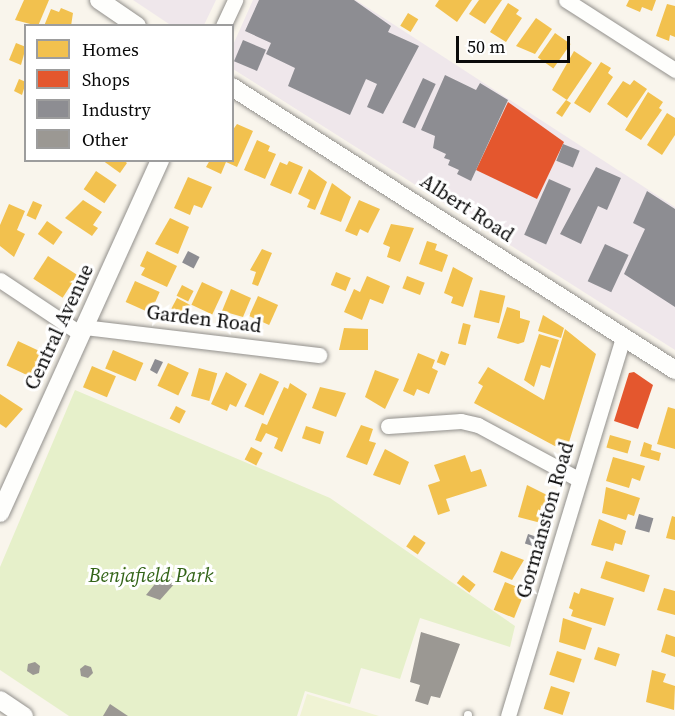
<!DOCTYPE html>
<html>
<head>
<meta charset="utf-8">
<style>
	body { margin:0 }
	#map { position:relative; width:675px; height:716px; overflow:hidden; background:#f9f5ec; font-family:"Source Serif 4",serif }
	div>[style] { position:absolute }
	.industrial>* { inset:0; background:#efe7eb }
	.green>* { inset:0; background:#e6f0ca }
	.pitch>* { inset:0; background:#f0f3d4 }
	.homes>* { inset:0; background:#f2c14e; transform-origin:0 0 }
	.shops>* { inset:0; background:#e4572e }
	.industry>* { inset:0; background:#8d8d92; transform-origin:0 0 }
	.building>* { inset:0; background:#9b9893 }
	.roads { filter:drop-shadow(0 0 2px #92908c) drop-shadow(0 0 2px #92908c) }
	.service>* { height:8px; margin:-4px; padding:0 4px; transform-origin:4px; border-radius:4px; background:#fefefc }
	.minor>* { height:15px; margin:-7.5px; padding:0 7.5px; transform-origin:7.5px; border-radius:7.5px; background:#fefefc }
	.tertiary>* { height:18px; margin:-9px; padding:0 9px; transform-origin:9px; border-radius:9px; background:#fefefc }
	span { translate:-50% -50%; white-space:nowrap; text-align:center; line-height:1.15; -webkit-text-stroke:6px #fff; paint-order:stroke }
	.street-label { font-size:20px; color:#0a0a0a }
	.park-label { font-size:20px; color:#336418; font-style:italic }
	.legend { position:absolute; left:24px; top:24px; width:210px; height:138px; box-sizing:border-box; background:#fff; border:2px solid #9d9d9d; margin:0; padding:8px 10px; list-style:none; font-size:18px; color:#0a0a0a }
	.legend li { display:flex; align-items:center; gap:12px; height:30px }
	.legend b { width:30px; border:2px solid #9d9d9d }
	.scale { position:absolute; left:456px; top:36px; width:114px; height:27px; box-sizing:border-box; border:3px solid #0a0a0a; border-top:0; padding-left:8px; font-size:18px; line-height:21px; white-space:nowrap; color:#0a0a0a; -webkit-text-stroke:4px #fff; paint-order:stroke }
</style>
</head>
<body>
<div id="map">
	<div class="industrial">
		<div style="clip-path:polygon(133px 0,216px 0,204px 25px,172px 26px)"></div>
		<div style="clip-path:polygon(253px 0,356px 0,675px 207px,675px 350px,233px 69px,233px 45px)"></div>
	</div>
	<div class="green">
		<div style="clip-path:polygon(75px 390px,330px 498px,515px 626px,510px 647px,420px 618px,400px 679px,361px 668px,350px 704px,305px 691px,297px 716px,69px 716px,0 670px,0 567px)"></div>
	</div>
	<div class="pitch">
		<div style="clip-path:polygon(307px 694px,379px 716px,300px 716px)"></div>
	</div>
	<div class="homes">
		<div style="clip-path:polygon(24px 0,49px 0,38px 26px,15px 20px)"></div>
		<div style="clip-path:polygon(439px 0,472px 0,457px 22px,435px 6px)"></div>
		<div style="clip-path:polygon(479px 0,502px 0,485px 24px,469px 14px)"></div>
		<div style="clip-path:polygon(629px 0,656px 0,652px 11px,642px 7px,640px 12px,626px 6px)"></div>
		<div style="clip-path:polygon(508px 3px,519px 10px,516px 14px,522px 18px,506px 42px,490px 32px)"></div>
		<div style="clip-path:polygon(667px 4px,675px 6px,675px 37px,670px 35px,669px 41px,656px 36px)"></div>
		<div style="clip-path:polygon(61px 8px,73px 13px,71px 26px,44px 26px,51px 9px,59px 12px)"></div>
		<div style="left:408px;top:13px;width:12px;height:15px;rotate:31deg"></div>
		<div style="clip-path:polygon(536px 18px,552px 29px,535px 54px,516px 46px)"></div>
		<div style="left:555px;top:33px;width:19px;height:30px;rotate:35deg"></div>
		<div style="clip-path:polygon(16px 43px,26px 47px,21px 65px,9px 60px)"></div>
		<div style="clip-path:polygon(574px 51px,592px 63px,567px 100px,552px 90px)"></div>
		<div style="clip-path:polygon(601px 62px,611px 68px,608px 73px,613px 77px,590px 113px,574px 103px)"></div>
		<div style="clip-path:polygon(19px 79px,26px 82px,22px 95px,14px 91px)"></div>
		<div style="clip-path:polygon(634px 80px,647px 89px,627px 118px,607px 104px,623px 81px,630px 85px)"></div>
		<div style="clip-path:polygon(648px 92px,663px 102px,659px 108px,662px 110px,641px 140px,625px 130px)"></div>
		<div style="clip-path:polygon(566px 100px,571px 103px,562px 117px,556px 113px)"></div>
		<div style="clip-path:polygon(667px 113px,675px 118px,675px 135px,662px 155px,647px 145px)"></div>
		<div style="clip-path:polygon(237px 124px,253px 131px,237px 167px,226px 162px,221px 174px,206px 167px,210px 160px,232px 160px,232px 131px)"></div>
		<div style="clip-path:polygon(257px 140px,270px 146px,268px 151px,276px 154px,265px 179px,244px 170px)"></div>
		<div style="clip-path:polygon(102px 160px,123px 160px,127px 163px,120px 173px)"></div>
		<div style="clip-path:polygon(289px 161px,303px 167px,291px 194px,270px 185px,280px 162px,287px 165px)"></div>
		<div style="clip-path:polygon(309px 169px,327px 182px,315px 210px,307px 207px,310px 200px,298px 194px)"></div>
		<div style="left:96px;top:171px;width:25px;height:22px;rotate:34deg"></div>
		<div style="clip-path:polygon(188px 177px,212px 187px,202px 208px,194px 205px,190px 215px,174px 208px)"></div>
		<div style="clip-path:polygon(332px 183px,351px 197px,341px 222px,320px 214px)"></div>
		<div style="clip-path:polygon(83px 200px,102px 212px,93px 225px,98px 228px,92px 236px,65px 218px)"></div>
		<div style="clip-path:polygon(359px 200px,380px 209px,368px 233px,360px 229px,357px 236px,345px 231px)"></div>
		<div style="left:33px;top:201px;width:10px;height:16px;rotate:24deg"></div>
		<div style="clip-path:polygon(9px 204px,25px 211px,17px 230px,25px 234px,14px 257px,0 246px,0 225px)"></div>
		<div style="clip-path:polygon(170px 218px,189px 227px,178px 254px,155px 244px)"></div>
		<div style="left:47px;top:221px;width:19px;height:16px;rotate:35deg"></div>
		<div style="clip-path:polygon(391px 224px,414px 228px,400px 262px,387px 257px,390px 247px,383px 244px)"></div>
		<div style="clip-path:polygon(427px 241px,437px 244px,435px 250px,448px 255px,442px 272px,419px 264px)"></div>
		<div style="clip-path:polygon(262px 249px,272px 253px,258px 286px,252px 284px,256px 272px,250px 270px)"></div>
		<div style="clip-path:polygon(147px 251px,177px 266px,167px 287px,141px 275px,145px 268px,140px 266px)"></div>
		<div style="left:48px;top:256px;width:35px;height:27px;rotate:33deg"></div>
		<div style="clip-path:polygon(453px 267px,473px 278px,463px 307px,451px 303px,453px 297px,444px 293px)"></div>
		<div style="left:336px;top:272px;width:16px;height:14px;rotate:22deg"></div>
		<div style="clip-path:polygon(367px 276px,390px 286px,383px 304px,370px 299px,362px 320px,344px 312px,354px 289px,360px 292px)"></div>
		<div style="left:407px;top:276px;width:19px;height:13px;rotate:21deg"></div>
		<div style="left:135px;top:281px;width:27px;height:23px;rotate:24deg"></div>
		<div style="left:202px;top:282px;width:23px;height:25px;rotate:25deg"></div>
		<div style="left:182px;top:285px;width:13px;height:12px;rotate:27deg"></div>
		<div style="clip-path:polygon(231px 289px,251px 298px,243px 317px,222px 311px)"></div>
		<div style="left:480px;top:290px;width:26px;height:28px;rotate:13deg"></div>
		<div style="left:258px;top:296px;width:22px;height:22px;rotate:24deg"></div>
		<div style="left:177px;top:298px;width:15px;height:12px;rotate:28deg"></div>
		<div style="clip-path:polygon(507px 307px,520px 311px,520px 318px,530px 321px,524px 342px,518px 344px,497px 338px)"></div>
		<div style="clip-path:polygon(155px 311px,169px 313px,168px 319px,154px 318px)"></div>
		<div style="clip-path:polygon(543px 315px,564px 328px,561px 338px,538px 331px)"></div>
		<div style="left:463px;top:323px;width:8px;height:21px;rotate:14deg"></div>
		<div style="clip-path:polygon(344px 328px,368px 329px,368px 350px,339px 350px)"></div>
		<div style="clip-path:polygon(565px 329px,596px 354px,566px 452px,474px 403px,483px 386px,478px 383px,488px 367px,544px 400px)"></div>
		<div style="clip-path:polygon(539px 334px,559px 340px,550px 368px,541px 365px,534px 387px,524px 380px)"></div>
		<div style="left:18px;top:341px;width:33px;height:27px;rotate:25deg"></div>
		<div style="left:113px;top:350px;width:33px;height:20px;rotate:23deg"></div>
		<div style="left:441px;top:351px;width:9px;height:12px;rotate:21deg"></div>
		<div style="clip-path:polygon(418px 353px,435px 360px,432px 368px,438px 371px,429px 394px,417px 389px,414px 396px,403px 391px)"></div>
		<div style="left:168px;top:363px;width:23px;height:25px;rotate:25deg"></div>
		<div style="left:92px;top:366px;width:26px;height:23px;rotate:23deg"></div>
		<div style="left:199px;top:368px;width:19px;height:29px;rotate:16deg"></div>
		<div style="clip-path:polygon(375px 370px,399px 379px,385px 409px,365px 397px)"></div>
		<div style="clip-path:polygon(226px 372px,247px 384px,236px 407px,230px 404px,227px 411px,211px 404px)"></div>
		<div style="left:260px;top:373px;width:21px;height:37px;rotate:25deg"></div>
		<div style="clip-path:polygon(290px 383px,307px 394px,282px 452px,274px 448px,278px 438px,266px 433px,261px 442px,255px 440px,262px 423px,267px 425px,284px 387px,288px 389px)"></div>
		<div style="clip-path:polygon(320px 387px,346px 393px,336px 417px,312px 408px)"></div>
		<div style="clip-path:polygon(0 394px,23px 409px,6px 428px,0 424px)"></div>
		<div style="left:176px;top:406px;width:11px;height:14px;rotate:27deg"></div>
		<div style="clip-path:polygon(668px 407px,675px 409px,675px 449px,657px 444px)"></div>
		<div style="clip-path:polygon(361px 425px,373px 429px,369px 441px,376px 443px,367px 465px,346px 457px)"></div>
		<div style="left:306px;top:426px;width:19px;height:13px;rotate:18deg"></div>
		<div style="left:610px;top:435px;width:22px;height:13px;rotate:16deg"></div>
		<div style="clip-path:polygon(644px 442px,652px 445px,651px 450px,661px 453px,659px 461px,640px 456px)"></div>
		<div style="left:251px;top:447px;width:13px;height:14px;rotate:27deg"></div>
		<div style="clip-path:polygon(385px 449px,409px 462px,400px 485px,373px 475px)"></div>
		<div style="clip-path:polygon(465px 455px,471px 472px,481px 469px,487px 486px,446px 499px,450px 511px,438px 515px,428px 485px,440px 481px,434px 465px)"></div>
		<div style="clip-path:polygon(613px 457px,645px 466px,640px 481px,632px 478px,629px 488px,606px 481px)"></div>
		<div style="clip-path:polygon(527px 485px,549px 496px,541px 523px,518px 517px)"></div>
		<div style="clip-path:polygon(606px 487px,640px 498px,634px 516px,628px 514px,626px 520px,602px 513px)"></div>
		<div style="clip-path:polygon(672px 516px,675px 517px,675px 540px,666px 538px)"></div>
		<div style="clip-path:polygon(599px 519px,626px 531px,622px 545px,615px 543px,613px 551px,591px 545px)"></div>
		<div style="left:414px;top:535px;width:14px;height:14px;rotate:34deg"></div>
		<div style="clip-path:polygon(501px 551px,524px 560px,512px 580px,493px 572px)"></div>
		<div style="left:606px;top:561px;width:46px;height:18px;rotate:18deg"></div>
		<div style="left:463px;top:575px;width:16px;height:10px;rotate:38deg"></div>
		<div style="left:505px;top:582px;width:22px;height:30px;rotate:22deg"></div>
		<div style="clip-path:polygon(581px 588px,614px 598px,605px 626px,571px 616px,573px 610px,569px 608px,574px 592px,579px 594px)"></div>
		<div style="clip-path:polygon(664px 588px,675px 591px,675px 615px,657px 610px)"></div>
		<div style="clip-path:polygon(563px 618px,592px 628px,585px 650px,559px 642px)"></div>
		<div style="clip-path:polygon(666px 634px,675px 637px,675px 657px,661px 652px)"></div>
		<div style="left:598px;top:647px;width:23px;height:13px;rotate:18deg"></div>
		<div style="left:557px;top:651px;width:26px;height:25px;rotate:18deg"></div>
		<div style="clip-path:polygon(652px 670px,666px 674px,663px 682px,675px 686px,674px 710px,646px 702px)"></div>
		<div style="left:551px;top:686px;width:20px;height:24px;rotate:18deg"></div>
	</div>
	<div class="shops">
		<div style="clip-path:polygon(508px 102px,564px 142px,537px 199px,476px 170px)"></div>
		<div style="clip-path:polygon(634px 372px,653px 385px,638px 429px,614px 421px,629px 373px)"></div>
	</div>
	<div class="industry">
		<div style="clip-path:polygon(259px 0,354px 0,391px 26px,388px 32px,419px 46px,383px 114px,367px 107px,377px 84px,366px 79px,350px 115px,288px 86px,295px 68px,266px 54px,271px 43px,245px 31px)"></div>
		<div style="left:243px;top:40px;width:25px;height:23px;rotate:23deg"></div>
		<div style="clip-path:polygon(445px 75px,476px 90px,480px 83px,508px 100px,471px 181px,457px 174px,459px 170px,448px 165px,450px 160px,444px 158px,446px 154px,433px 148px,435px 136px,421px 130px)"></div>
		<div style="left:423px;top:78px;width:14px;height:49px;rotate:25deg"></div>
		<div style="left:563px;top:144px;width:18px;height:18px;rotate:22deg"></div>
		<div style="clip-path:polygon(596px 167px,621px 178px,607px 210px,598px 206px,581px 244px,560px 234px)"></div>
		<div style="left:549px;top:179px;width:24px;height:61px;rotate:24deg"></div>
		<div style="clip-path:polygon(647px 191px,675px 209px,675px 307px,624px 274px,645px 229px,633px 223px)"></div>
		<div style="left:605px;top:244px;width:26px;height:41px;rotate:25deg"></div>
		<div style="left:188px;top:251px;width:13px;height:13px;rotate:27deg"></div>
		<div style="clip-path:polygon(155px 359px,163px 362px,157px 374px,150px 370px)"></div>
		<div style="left:639px;top:514px;width:15px;height:15px;rotate:16deg"></div>
		<div style="left:528px;top:534px;width:16px;height:10px;rotate:18deg"></div>
	</div>
	<div class="building">
		<div style="clip-path:polygon(167px 569px,176px 582px,160px 600px,146px 595px)"></div>
		<div style="clip-path:polygon(421px 632px,460px 644px,440px 698px,431px 696px,428px 705px,415px 701px,420px 685px,410px 682px)"></div>
		<div style="clip-path:polygon(35px 662px,40px 666px,39px 673px,33px 675px,27px 671px,28px 664px)"></div>
		<div style="clip-path:polygon(85px 665px,91px 667px,93px 673px,88px 678px,81px 676px,80px 669px)"></div>
		<div style="clip-path:polygon(110px 704px,128px 716px,103px 716px)"></div>
	</div>
	<div class="roads">
		<div class="service">
			<div style="left:468px;top:716px;width:1px;rotate:-90deg"></div>
		</div>
		<div class="minor">
			<div style="left:566px;top:0;width:130px;rotate:32.7deg"></div>
			<div style="left:223px;top:26px;width:29px;rotate:-65deg"></div>
			<div style="left:0;top:280px;width:97px;rotate:33.7deg"></div>
			<div style="left:84px;top:327px;width:237px;rotate:6.8deg"></div>
			<div style="left:388px;top:426px;width:73px;rotate:-3.9deg"></div>
			<div style="left:461px;top:421px;width:17px;rotate:13deg"></div>
			<div style="left:478px;top:425px;width:114px;rotate:28.4deg"></div>
			<div style="left:508px;top:716px;width:396px;rotate:-73.1deg"></div>
		</div>
		<div class="tertiary">
			<div style="left:99px;top:0;width:46px;rotate:34.4deg"></div>
			<div style="left:232px;top:87px;width:526px;rotate:32.57deg"></div>
			<div style="left:0;top:513px;width:388px;rotate:-65.6deg"></div>
			<div style="left:0;top:700px;width:29px;rotate:34deg"></div>
		</div>
	</div>
	<div class="street-label">
		<span style="left:467px;top:208px;rotate:33deg">Albert Road</span>
		<span style="left:204px;top:319px;rotate:7deg">Garden Road</span>
		<span style="left:59px;top:327px;rotate:-65deg">Central Avenue</span>
		<span style="left:545px;top:520px;rotate:-74deg">Gormanston Road</span>
	</div>
	<div class="park-label">
		<span style="left:151px;top:575px">Benjafield Park</span>
	</div>
	<ul class="legend">
	<li><b style="height:16px;background:#f2c14e"></b>Homes</li>
	<li><b style="height:16px;background:#e4572e"></b>Shops</li>
	<li><b style="height:16px;background:#8d8d92"></b>Industry</li>
	<li><b style="height:16px;background:#9b9893"></b>Other</li>
	</ul>
	<div class="scale">50 m</div>
</div>
</body>
</html>
